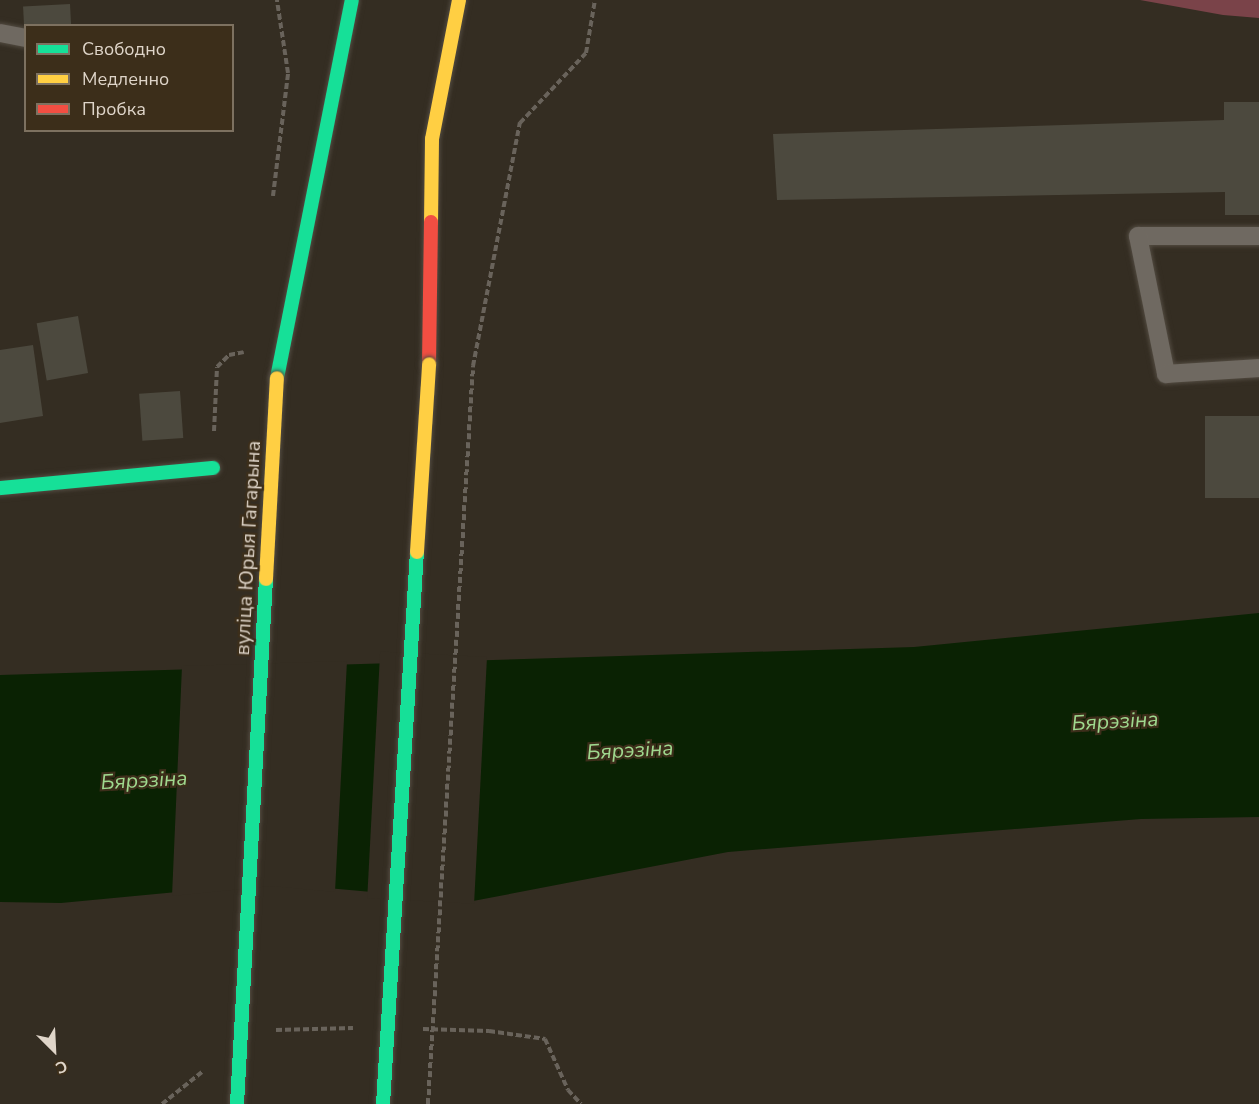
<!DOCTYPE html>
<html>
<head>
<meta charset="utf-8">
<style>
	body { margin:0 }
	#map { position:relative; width:1259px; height:1104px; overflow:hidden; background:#342d22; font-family:"Nunito Sans",sans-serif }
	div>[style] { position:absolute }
	.forest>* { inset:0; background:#7a4349 }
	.water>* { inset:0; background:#0a2203 }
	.pier>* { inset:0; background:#342d22; transform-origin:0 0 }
	.building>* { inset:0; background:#4c493e; transform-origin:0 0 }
	.path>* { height:4px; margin-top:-2px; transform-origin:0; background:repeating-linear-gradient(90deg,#69635b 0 6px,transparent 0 9px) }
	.roads { filter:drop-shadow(0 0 2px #524b41) drop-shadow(0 0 2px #524b41) }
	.lane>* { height:18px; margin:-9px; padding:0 9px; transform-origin:9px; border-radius:9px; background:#6f6961 }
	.fast>* { height:14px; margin:-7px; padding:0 7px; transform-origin:7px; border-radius:7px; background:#16e098 }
	.slow>* { height:14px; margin:-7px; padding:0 7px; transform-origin:7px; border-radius:7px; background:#ffcf43 }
	.jam>* { height:14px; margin:-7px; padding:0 7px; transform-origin:7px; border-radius:7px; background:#f24e42 }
	.path-bridge>* { height:4px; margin-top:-2px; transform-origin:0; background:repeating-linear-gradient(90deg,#69635b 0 6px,transparent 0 9px) }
	.bridges { filter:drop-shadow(0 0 2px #524b41) drop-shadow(0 0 2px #524b41) }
	.fast-bridge>* { height:14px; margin:-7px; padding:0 7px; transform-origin:7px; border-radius:7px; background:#16e098 }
	.slow-bridge>* { height:14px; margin:-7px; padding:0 7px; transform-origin:7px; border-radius:7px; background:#ffcf43 }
	span { translate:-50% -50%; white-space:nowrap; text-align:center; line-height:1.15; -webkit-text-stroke:4.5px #3c2e1a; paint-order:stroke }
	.street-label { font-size:20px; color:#dfd5c9 }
	.water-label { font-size:21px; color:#9fd88e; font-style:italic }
	.legend { position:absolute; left:24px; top:24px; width:210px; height:108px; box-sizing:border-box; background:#3c2e1a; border:2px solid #7d7160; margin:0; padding:8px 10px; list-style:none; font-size:18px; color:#dfd5c9 }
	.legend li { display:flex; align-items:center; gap:12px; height:30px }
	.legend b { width:30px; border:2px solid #7d7160 }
	.north { position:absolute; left:24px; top:1020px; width:60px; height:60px; -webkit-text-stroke:4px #3c2e1a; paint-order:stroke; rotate:156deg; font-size:16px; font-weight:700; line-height:24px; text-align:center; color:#dfd5c9 }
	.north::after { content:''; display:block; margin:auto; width:21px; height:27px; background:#dfd5c9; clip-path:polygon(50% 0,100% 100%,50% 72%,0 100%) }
</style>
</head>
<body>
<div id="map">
	<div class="forest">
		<div style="clip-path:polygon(1140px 0,1259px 0,1259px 18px,1223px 15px)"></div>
	</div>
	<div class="water">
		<div style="clip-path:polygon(1259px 613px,1259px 817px,1141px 819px,728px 852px,473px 901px,271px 883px,61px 903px,0 902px,0 675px,914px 647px)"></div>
	</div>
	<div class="pier">
		<div style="left:487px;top:657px;width:247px;height:107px;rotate:93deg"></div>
		<div style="clip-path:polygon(347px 661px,335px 892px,271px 886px,172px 896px,182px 666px)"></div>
	</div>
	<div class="building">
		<div style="left:70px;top:4px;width:22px;height:47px;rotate:87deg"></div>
		<div style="clip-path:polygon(1224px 102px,1259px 102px,1259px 215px,1225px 215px,1225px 192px,777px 200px,773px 134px,1224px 120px)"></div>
		<div style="left:78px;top:316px;width:58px;height:42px;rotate:80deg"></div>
		<div style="clip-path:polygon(33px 345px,43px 416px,0 423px,0 350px)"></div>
		<div style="left:180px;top:391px;width:47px;height:41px;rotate:86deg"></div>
		<div style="left:1259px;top:416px;width:82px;height:54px;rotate:90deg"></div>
	</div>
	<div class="path">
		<div style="left:273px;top:196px;width:124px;rotate:-83deg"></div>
		<div style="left:288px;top:73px;width:74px;rotate:-98.6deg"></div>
		<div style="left:473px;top:366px;width:248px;rotate:-79.1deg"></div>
		<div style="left:520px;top:123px;width:96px;rotate:-46.7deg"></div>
		<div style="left:586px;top:53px;width:54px;rotate:-80.4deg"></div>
		<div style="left:214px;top:431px;width:64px;rotate:-87.3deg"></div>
		<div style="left:217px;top:367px;width:17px;rotate:-45deg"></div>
		<div style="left:229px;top:355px;width:15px;rotate:-11deg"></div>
		<div style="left:423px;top:1029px;width:66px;rotate:1.7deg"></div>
		<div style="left:489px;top:1031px;width:57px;rotate:8.1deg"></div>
		<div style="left:545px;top:1039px;width:56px;rotate:65.7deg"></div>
		<div style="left:568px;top:1090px;width:19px;rotate:47deg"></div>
		<div style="left:276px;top:1030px;width:77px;rotate:-1.5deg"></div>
		<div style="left:162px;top:1104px;width:51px;rotate:-38.7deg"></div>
	</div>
	<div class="roads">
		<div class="lane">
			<div style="left:0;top:33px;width:26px;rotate:11deg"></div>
			<div style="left:1259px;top:236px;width:121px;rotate:180deg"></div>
			<div style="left:1138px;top:236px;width:141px;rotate:78.5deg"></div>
			<div style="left:1166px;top:374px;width:93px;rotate:-3.7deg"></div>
		</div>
		<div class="fast">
			<div style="left:277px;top:378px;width:385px;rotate:-78.8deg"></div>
			<div style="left:0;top:488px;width:214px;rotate:-5.4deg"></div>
		</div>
		<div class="slow">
			<div style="left:431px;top:222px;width:83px;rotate:-89.3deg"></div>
			<div style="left:432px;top:139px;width:142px;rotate:-79deg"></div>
		</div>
		<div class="jam">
			<div style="left:429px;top:364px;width:142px;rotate:-89.2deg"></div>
		</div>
	</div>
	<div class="path-bridge">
		<div style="left:428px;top:1104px;width:739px;rotate:-86.51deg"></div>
	</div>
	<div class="bridges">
		<div class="fast-bridge">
			<div style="left:237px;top:1104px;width:526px;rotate:-86.84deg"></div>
			<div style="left:383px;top:1104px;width:553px;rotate:-86.48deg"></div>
		</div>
		<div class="slow-bridge">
			<div style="left:417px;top:552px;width:188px;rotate:-86.3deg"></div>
			<div style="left:266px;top:579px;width:201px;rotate:-86.9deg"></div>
		</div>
	</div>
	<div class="street-label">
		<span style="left:248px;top:548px;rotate:-87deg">вуліца Юрыя Гагарына</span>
	</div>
	<div class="water-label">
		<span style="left:1115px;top:721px;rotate:-3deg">Бярэзіна</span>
		<span style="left:630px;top:750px;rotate:-3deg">Бярэзіна</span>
		<span style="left:144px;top:780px;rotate:-3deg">Бярэзіна</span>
	</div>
	<ul class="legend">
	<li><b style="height:8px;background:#16e098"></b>Свободно</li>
	<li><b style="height:8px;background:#ffcf43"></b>Медленно</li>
	<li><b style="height:8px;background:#f24e42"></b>Пробка</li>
	</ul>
	<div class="north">С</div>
</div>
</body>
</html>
